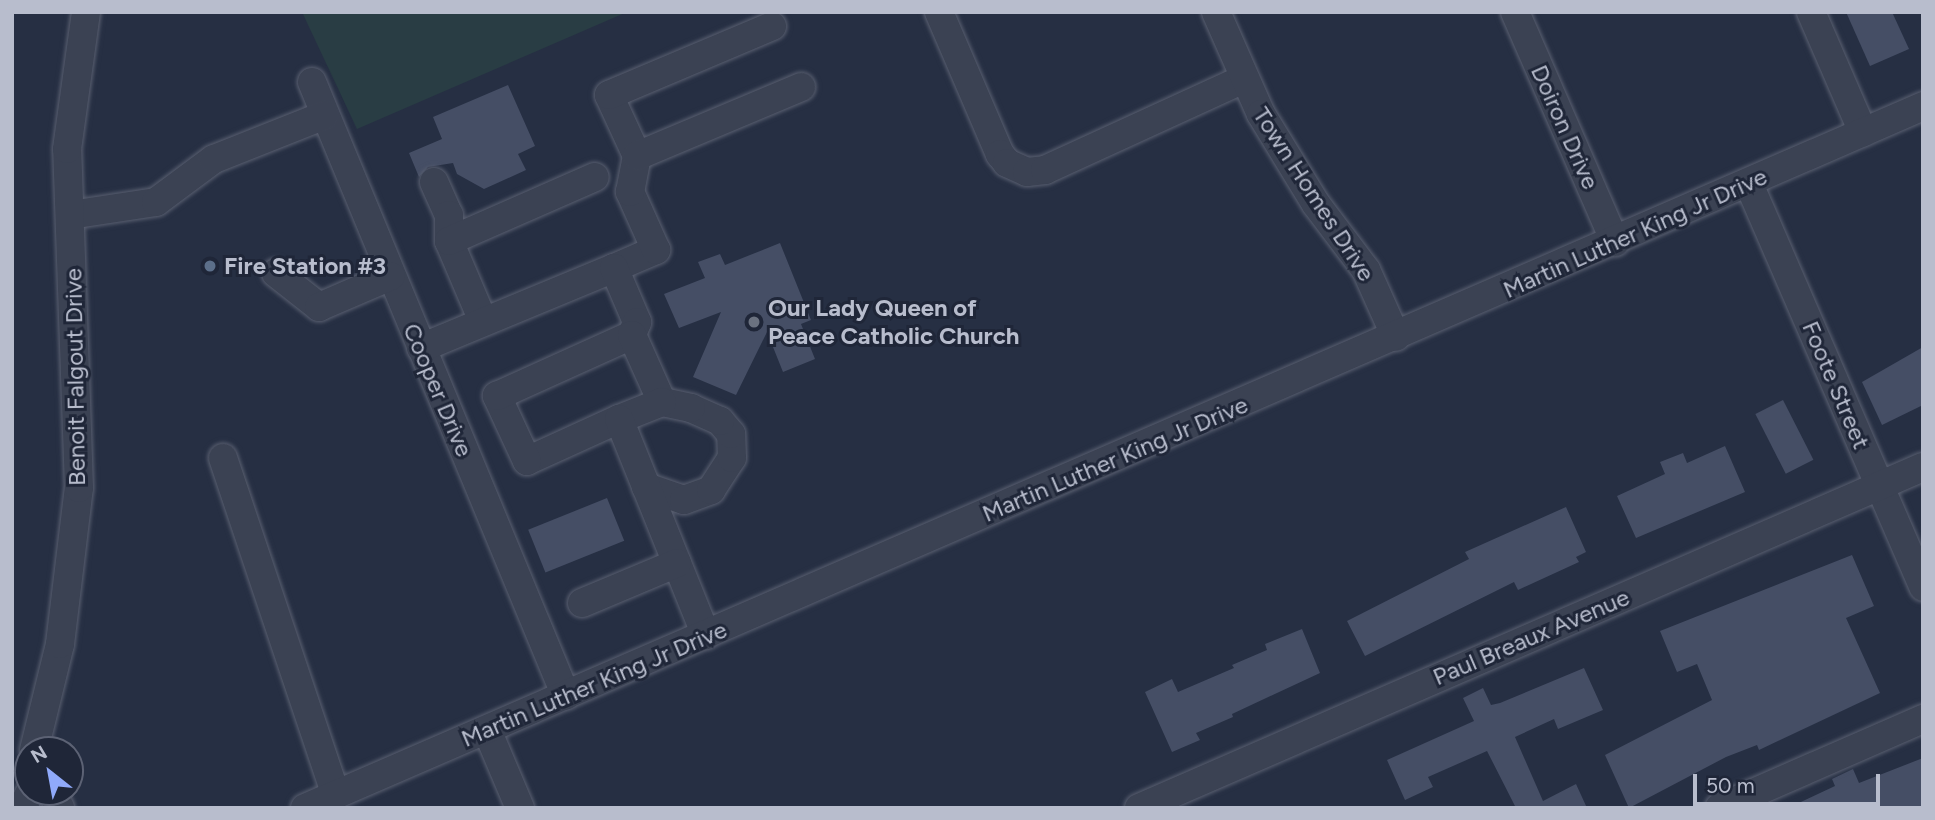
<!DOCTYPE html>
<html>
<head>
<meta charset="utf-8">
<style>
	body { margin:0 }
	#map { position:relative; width:1935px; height:820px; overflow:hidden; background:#262f43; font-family:Figtree,sans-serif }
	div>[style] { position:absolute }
	.green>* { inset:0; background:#293d44 }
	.building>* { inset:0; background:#454e65; transform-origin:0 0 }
	.roads { filter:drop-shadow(0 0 2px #595f70) drop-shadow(0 0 2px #595f70) }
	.minor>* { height:28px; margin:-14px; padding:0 14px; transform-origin:14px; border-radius:14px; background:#3b4253 }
	.dots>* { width:19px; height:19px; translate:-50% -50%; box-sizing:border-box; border:4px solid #1f2638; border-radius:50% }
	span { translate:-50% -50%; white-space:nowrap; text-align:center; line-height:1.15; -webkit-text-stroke:6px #1f2638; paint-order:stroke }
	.street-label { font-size:24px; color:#b8bdcd }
	.poi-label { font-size:24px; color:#b8bdcd; font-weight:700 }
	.left { translate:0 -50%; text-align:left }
	.frame { position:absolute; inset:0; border:14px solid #b8bdcd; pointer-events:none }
	.north { position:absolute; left:14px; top:736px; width:70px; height:70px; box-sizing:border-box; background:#1f2638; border:2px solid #5c6274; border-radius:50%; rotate:329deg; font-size:19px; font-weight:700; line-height:28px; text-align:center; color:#b8bdcd }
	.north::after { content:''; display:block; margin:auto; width:24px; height:32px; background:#90aafa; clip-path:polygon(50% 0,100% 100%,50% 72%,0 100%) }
	.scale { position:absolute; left:1693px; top:774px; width:187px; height:32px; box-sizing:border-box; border:4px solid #b8bdcd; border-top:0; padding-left:9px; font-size:21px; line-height:24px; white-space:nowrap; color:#b8bdcd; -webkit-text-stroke:5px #1f2638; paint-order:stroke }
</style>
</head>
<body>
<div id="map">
	<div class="green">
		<div style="clip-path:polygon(302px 12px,627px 12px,357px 129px)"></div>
	</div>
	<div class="building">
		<div style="clip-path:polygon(1846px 12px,1892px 12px,1909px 49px,1870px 66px)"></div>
		<div style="clip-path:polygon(508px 85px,535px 146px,518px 154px,526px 170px,484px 189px,457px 174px,453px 163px,428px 167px,419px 177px,409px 153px,442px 139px,433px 117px)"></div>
		<div style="clip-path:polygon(780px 243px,811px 320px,801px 324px,815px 359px,783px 372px,767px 332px,736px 395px,693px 377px,721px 312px,679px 328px,664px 294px,705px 278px,698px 262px,720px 254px,725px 265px)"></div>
		<div style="clip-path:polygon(1923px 347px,1923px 405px,1882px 425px,1862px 382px)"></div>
		<div style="left:1783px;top:400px;width:67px;height:31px;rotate:63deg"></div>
		<div style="clip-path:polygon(1725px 446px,1745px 492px,1636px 538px,1617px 496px,1665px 474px,1660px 462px,1683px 453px,1687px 463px)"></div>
		<div style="left:607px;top:498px;width:46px;height:85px;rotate:68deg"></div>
		<div style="clip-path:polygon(1566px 507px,1586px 552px,1576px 557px,1579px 562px,1518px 590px,1514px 582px,1365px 656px,1347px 621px,1469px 559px,1465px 552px)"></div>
		<div style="clip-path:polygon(1852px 555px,1874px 606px,1846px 618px,1880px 693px,1759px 750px,1757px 745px,1726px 757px,1629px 808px,1605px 755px,1712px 700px,1697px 664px,1677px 672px,1660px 631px)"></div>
		<div style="clip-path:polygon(1302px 629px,1320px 673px,1232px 714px,1233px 717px,1196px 733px,1200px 740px,1172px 752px,1145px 692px,1172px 679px,1178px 692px,1234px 668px,1232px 665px,1267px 650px,1265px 644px)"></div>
		<div style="clip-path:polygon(1584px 668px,1603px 710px,1558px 729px,1554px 719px,1515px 737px,1543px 801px,1576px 784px,1587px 808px,1516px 808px,1487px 751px,1428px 777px,1433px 787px,1405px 800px,1387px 760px,1474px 721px,1463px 698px,1483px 688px,1491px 705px,1500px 703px)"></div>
		<div style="clip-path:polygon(1923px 758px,1923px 808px,1788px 808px,1835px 786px,1832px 779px,1853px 769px,1859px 783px)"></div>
	</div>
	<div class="roads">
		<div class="minor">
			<div style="left:939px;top:12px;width:155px;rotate:66.8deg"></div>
			<div style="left:1000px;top:154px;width:11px;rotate:52deg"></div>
			<div style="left:1007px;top:163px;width:22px;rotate:24deg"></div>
			<div style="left:1027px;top:172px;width:18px;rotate:-6deg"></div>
			<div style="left:1045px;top:170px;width:219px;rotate:-24.6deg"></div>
			<div style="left:1216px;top:12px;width:111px;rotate:66.2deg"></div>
			<div style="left:1261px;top:114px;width:105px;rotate:58.6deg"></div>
			<div style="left:1316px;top:204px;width:83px;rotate:52.9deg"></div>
			<div style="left:1366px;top:270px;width:73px;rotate:65.9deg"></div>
			<div style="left:1515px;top:12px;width:251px;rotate:66.5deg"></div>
			<div style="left:1811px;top:12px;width:131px;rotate:66.6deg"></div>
			<div style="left:312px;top:82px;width:664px;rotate:67.53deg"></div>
			<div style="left:637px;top:156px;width:67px;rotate:-114.7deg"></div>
			<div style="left:609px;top:95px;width:177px;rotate:-22.9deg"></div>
			<div style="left:434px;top:182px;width:36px;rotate:66deg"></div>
			<div style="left:449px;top:215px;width:26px;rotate:90deg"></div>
			<div style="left:1749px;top:184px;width:439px;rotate:66.6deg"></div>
			<div style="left:70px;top:215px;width:87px;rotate:-8.6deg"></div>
			<div style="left:156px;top:202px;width:72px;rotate:-36.6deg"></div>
			<div style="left:214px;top:159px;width:119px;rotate:-21.6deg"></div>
			<div style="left:614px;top:268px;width:46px;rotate:-23.2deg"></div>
			<div style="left:656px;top:250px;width:64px;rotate:-114.1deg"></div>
			<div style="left:630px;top:192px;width:37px;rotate:-79deg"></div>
			<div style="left:637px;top:156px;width:178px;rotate:-22.8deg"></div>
			<div style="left:276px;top:273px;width:55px;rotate:38.3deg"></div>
			<div style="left:319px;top:307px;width:78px;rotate:-23.3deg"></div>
			<div style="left:483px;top:321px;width:87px;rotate:-113deg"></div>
			<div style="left:449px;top:241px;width:159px;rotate:-23.7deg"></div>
			<div style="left:421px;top:348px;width:209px;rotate:-22.5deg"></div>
			<div style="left:614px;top:268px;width:59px;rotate:66.9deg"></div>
			<div style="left:637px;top:322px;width:14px;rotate:111deg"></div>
			<div style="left:619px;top:419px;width:101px;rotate:155.5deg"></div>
			<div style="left:527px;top:461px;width:72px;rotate:-114.8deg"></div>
			<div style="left:497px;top:396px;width:148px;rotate:-24.3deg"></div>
			<div style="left:632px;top:335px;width:73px;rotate:65.9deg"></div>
			<div style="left:223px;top:458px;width:355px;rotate:71.5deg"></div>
			<div style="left:646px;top:487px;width:40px;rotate:18.9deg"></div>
			<div style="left:684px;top:500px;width:29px;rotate:-20deg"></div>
			<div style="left:711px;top:490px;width:38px;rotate:-57deg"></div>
			<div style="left:732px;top:458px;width:24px;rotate:-92deg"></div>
			<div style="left:731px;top:434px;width:17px;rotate:-130deg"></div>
			<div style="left:720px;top:421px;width:32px;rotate:-156deg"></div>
			<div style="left:691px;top:408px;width:30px;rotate:-168deg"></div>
			<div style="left:662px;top:402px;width:46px;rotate:158.4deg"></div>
			<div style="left:619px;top:419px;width:233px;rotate:68.1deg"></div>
			<div style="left:582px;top:603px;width:103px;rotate:-22.8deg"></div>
			<div style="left:487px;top:730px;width:85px;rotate:67.1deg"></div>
			<div style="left:34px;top:750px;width:109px;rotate:-76.2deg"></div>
			<div style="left:60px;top:644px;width:157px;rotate:-83.1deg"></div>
			<div style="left:79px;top:488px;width:339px;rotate:-92deg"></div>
			<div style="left:67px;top:149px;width:138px;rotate:-82.1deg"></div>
			<div style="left:52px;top:792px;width:18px;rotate:63deg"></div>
			<div style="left:22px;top:808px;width:18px;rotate:-63deg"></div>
			<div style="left:305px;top:808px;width:1764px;rotate:-23.45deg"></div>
			<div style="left:1139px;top:808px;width:855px;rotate:-23.51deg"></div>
			<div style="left:1719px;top:808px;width:223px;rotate:-23.6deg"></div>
		</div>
	</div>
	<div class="dots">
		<div style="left:210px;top:266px;background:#5c6f8a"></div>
		<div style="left:754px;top:322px;background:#6b7280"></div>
	</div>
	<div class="street-label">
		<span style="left:1565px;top:127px;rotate:66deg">Doiron Drive</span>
		<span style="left:1314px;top:194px;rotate:57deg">Town Homes Drive</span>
		<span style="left:1635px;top:233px;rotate:-24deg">Martin Luther King Jr Drive</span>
		<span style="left:75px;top:377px;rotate:-91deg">Benoit Falgout Drive</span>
		<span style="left:1836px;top:385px;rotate:67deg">Foote Street</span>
		<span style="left:438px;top:390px;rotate:67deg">Cooper Drive</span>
		<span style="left:1115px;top:459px;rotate:-23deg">Martin Luther King Jr Drive</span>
		<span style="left:1531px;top:637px;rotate:-23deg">Paul Breaux Avenue</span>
		<span style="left:594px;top:684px;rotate:-23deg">Martin Luther King Jr Drive</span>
	</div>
	<div class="poi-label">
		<span class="left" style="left:224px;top:266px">Fire Station #3</span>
		<span class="left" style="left:768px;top:322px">Our Lady Queen of<br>Peace Catholic Church</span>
	</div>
	<div class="frame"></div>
	<div class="north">N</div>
	<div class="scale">50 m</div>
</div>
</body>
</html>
